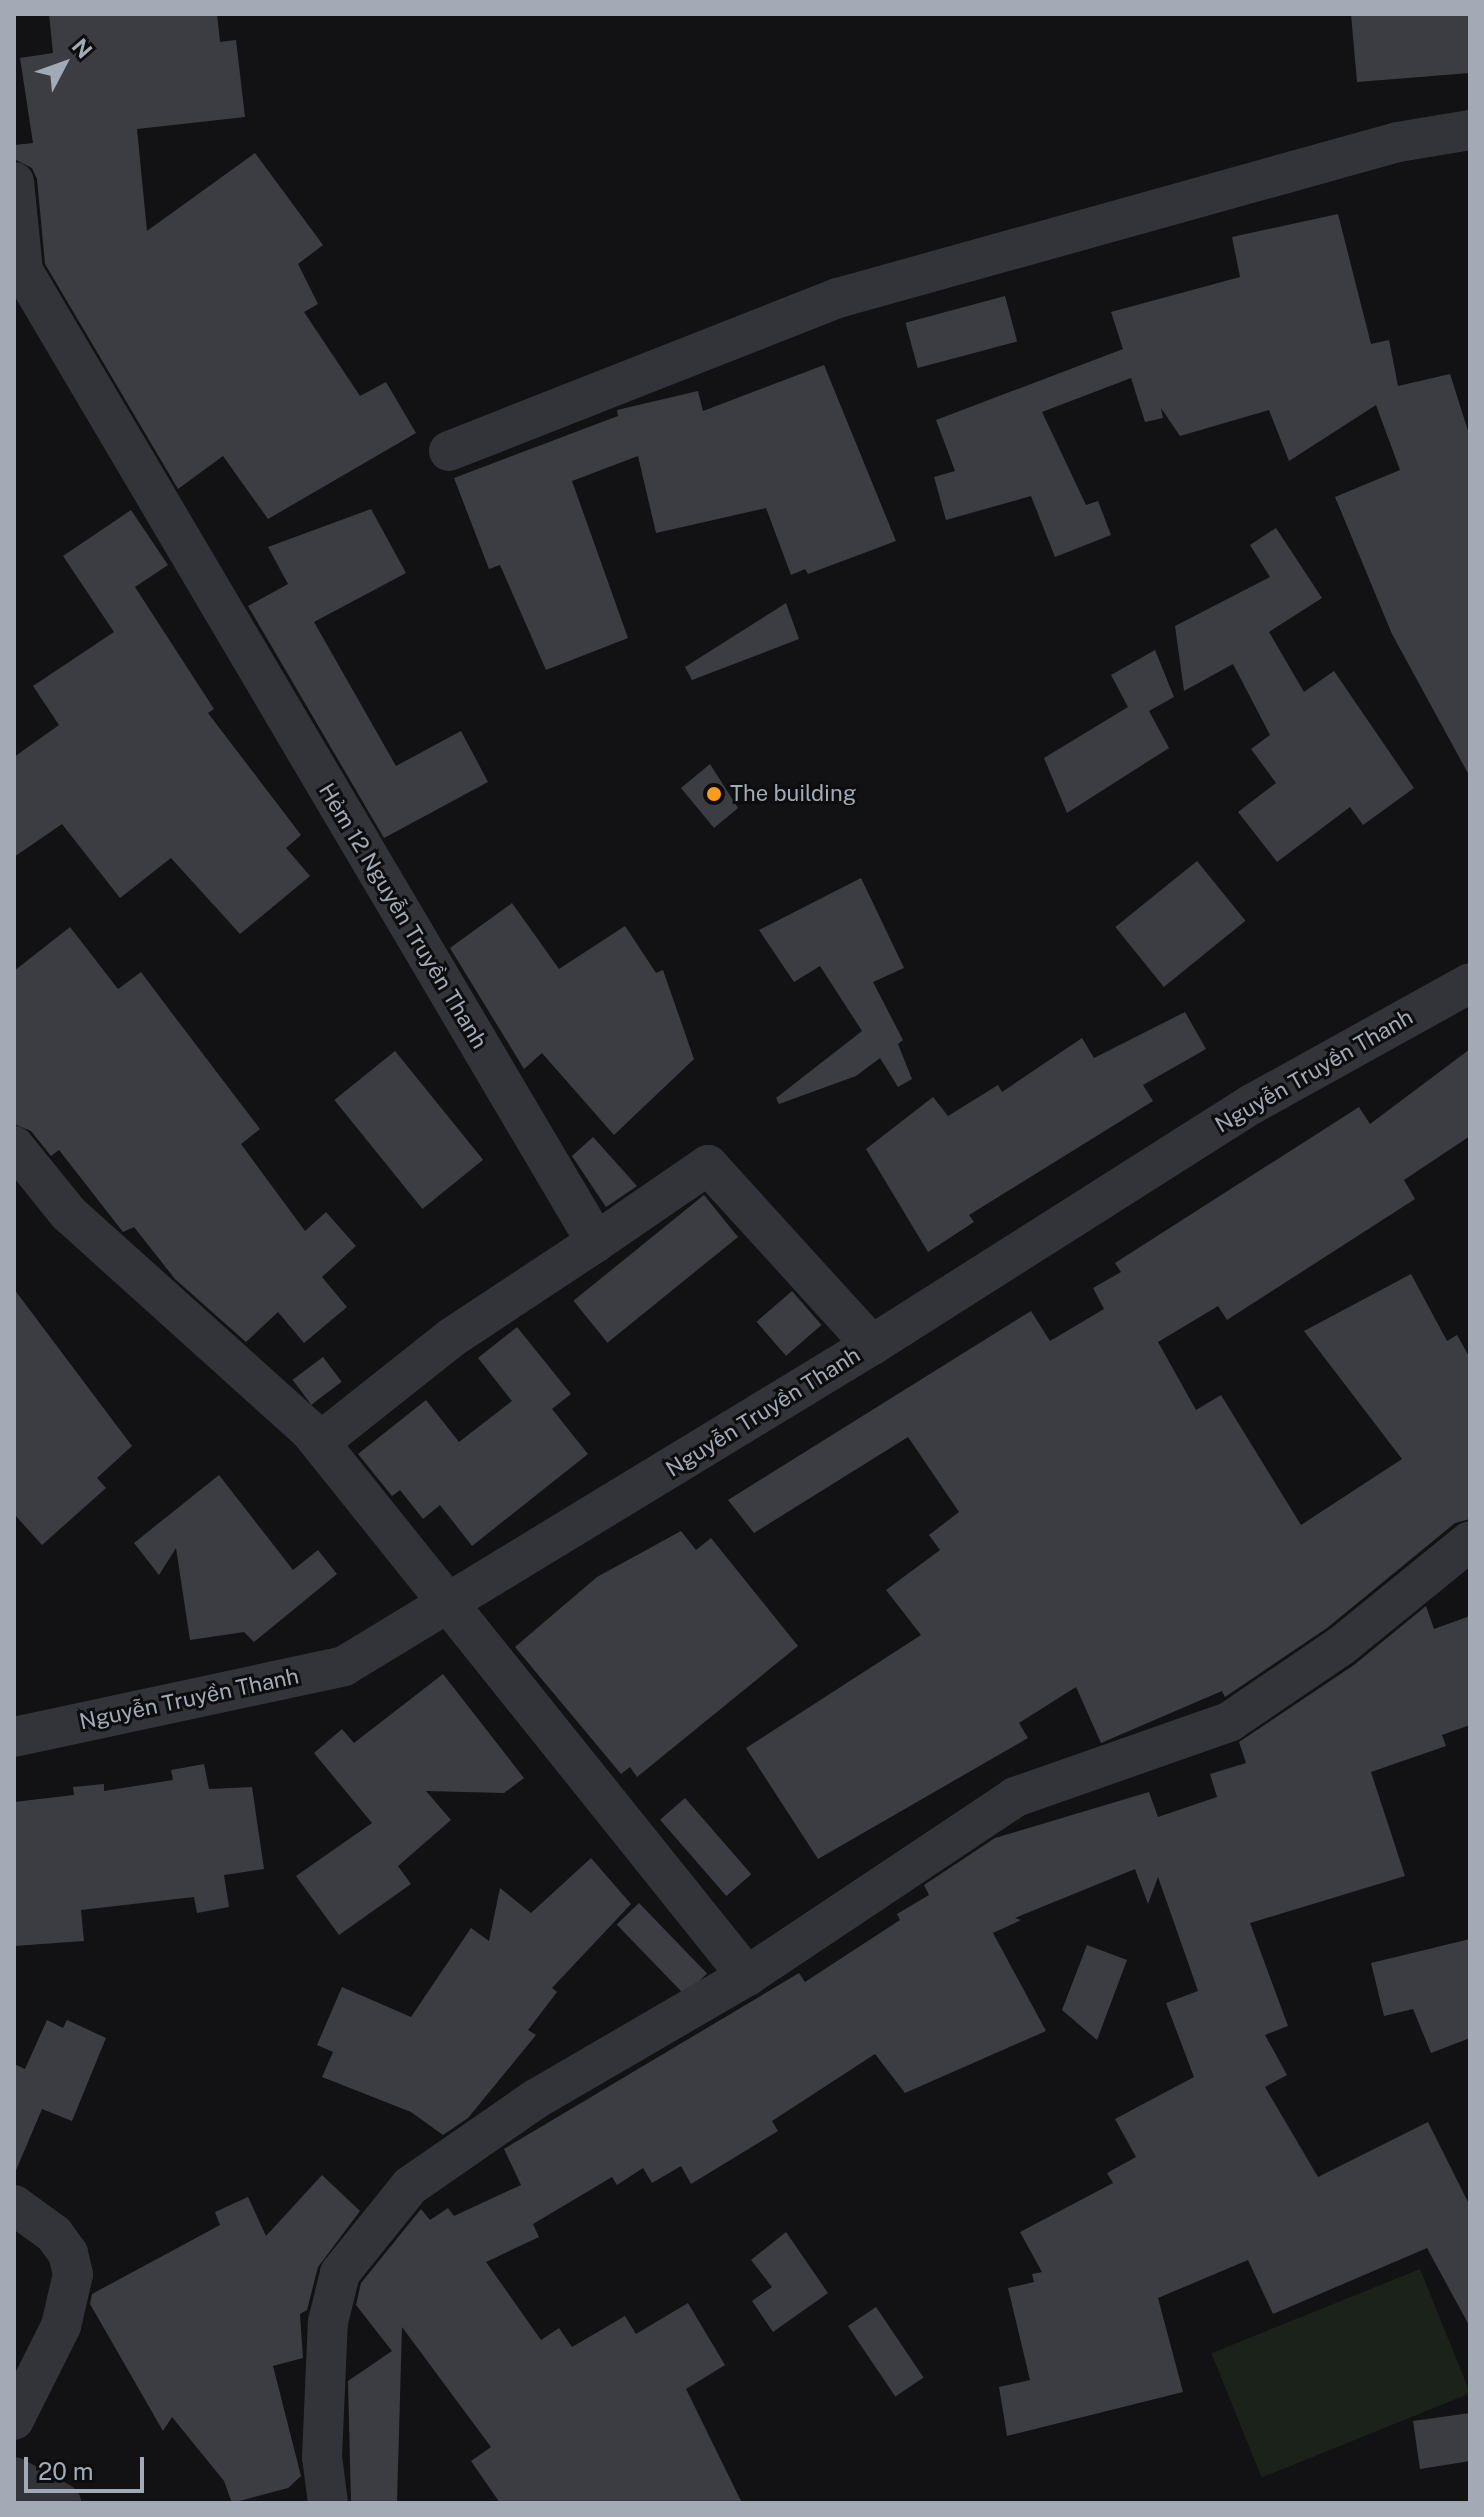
<!DOCTYPE html>
<html>
<head>
<meta charset="utf-8">
<style>
	body { margin:0 }
	#map { position:relative; width:1484px; height:2517px; overflow:hidden; background:#121214; font-family:"Public Sans",sans-serif }
	div>[style] { position:absolute }
	.green>* { inset:0; background:#1a221a; transform-origin:0 0 }
	.building>* { inset:0; background:#3c3d42; transform-origin:0 0 }
	.minor>* { height:40px; margin:-20px; padding:0 20px; transform-origin:20px; border-radius:20px; background:#333439 }
	.dots>* { width:22px; height:22px; translate:-50% -50%; box-sizing:border-box; border:4px solid #0d0d0f; border-radius:50% }
	span { translate:-50% -50%; white-space:nowrap; text-align:center; line-height:1.15; -webkit-text-stroke:6px #0d0d0f; paint-order:stroke }
	.poi-label { font-size:22px; color:#a2aab6 }
	.left { translate:0 -50%; text-align:left }
	.street-label { font-size:22px; color:#a2aab6 }
	.frame { position:absolute; inset:0; border:16px solid #a2aab6; pointer-events:none }
	.north { position:absolute; left:24px; top:24px; width:80px; height:80px; -webkit-text-stroke:6px #0d0d0f; paint-order:stroke; rotate:49deg; font-size:22px; font-weight:700; line-height:32px; text-align:center; color:#a2aab6 }
	.north::after { content:''; display:block; margin:auto; width:28px; height:36px; background:#a2aab6; clip-path:polygon(50% 0,100% 100%,50% 72%,0 100%) }
	.scale { position:absolute; left:24px; top:2457px; width:120px; height:36px; box-sizing:border-box; border:4px solid #a2aab6; border-top:0; padding-left:10px; font-size:24px; line-height:28px; white-space:nowrap; color:#a2aab6; -webkit-text-stroke:6px #0d0d0f; paint-order:stroke }
</style>
</head>
<body>
<div id="map">
	<div class="green">
		<div style="left:1420px;top:2269px;width:134px;height:225px;rotate:68deg"></div>
	</div>
	<div class="building">
		<div style="clip-path:polygon(49px 14px,217px 14px,220px 42px,236px 40px,245px 117px,137px 129px,147px 231px,255px 153px,323px 245px,298px 264px,318px 304px,304px 312px,360px 396px,386px 382px,416px 433px,268px 519px,223px 456px,178px 489px,45px 264px,37px 179px,32px 168px,16px 160px,15px 145px,33px 143px,20px 58px,53px 53px)"></div>
		<div style="clip-path:polygon(1351px 14px,1470px 14px,1470px 73px,1357px 82px)"></div>
		<div style="clip-path:polygon(1338px 214px,1371px 344px,1389px 340px,1398px 386px,1450px 374px,1470px 437px,1470px 777px,1392px 634px,1335px 497px,1400px 470px,1376px 405px,1289px 461px,1269px 410px,1180px 436px,1161px 408px,1163px 418px,1145px 422px,1131px 378px,1042px 412px,1086px 505px,1098px 501px,1111px 535px,1055px 557px,1031px 496px,946px 520px,934px 477px,955px 471px,936px 420px,1123px 349px,1111px 312px,1240px 277px,1232px 237px)"></div>
		<div style="left:1005px;top:296px;width:47px;height:103px;rotate:75deg"></div>
		<div style="clip-path:polygon(824px 365px,896px 541px,808px 574px,805px 569px,791px 575px,766px 508px,656px 533px,638px 456px,572px 481px,628px 638px,546px 670px,500px 565px,489px 569px,454px 478px,618px 416px,617px 410px,698px 391px,703px 411px)"></div>
		<div style="clip-path:polygon(371px 509px,406px 573px,314px 622px,396px 766px,461px 731px,488px 782px,384px 838px,248px 606px,288px 584px,268px 547px)"></div>
		<div style="clip-path:polygon(131px 510px,168px 565px,135px 587px,214px 709px,208px 713px,301px 835px,286px 848px,310px 876px,240px 934px,171px 858px,120px 898px,62px 824px,14px 857px,14px 757px,59px 725px,33px 686px,114px 632px,63px 556px)"></div>
		<div style="clip-path:polygon(1276px 528px,1322px 598px,1269px 632px,1304px 692px,1334px 671px,1414px 788px,1363px 825px,1350px 807px,1277px 862px,1238px 812px,1276px 783px,1251px 749px,1270px 735px,1233px 664px,1184px 691px,1175px 626px,1270px 577px,1250px 545px)"></div>
		<div style="clip-path:polygon(786px 603px,799px 639px,692px 680px,685px 667px)"></div>
		<div style="clip-path:polygon(1155px 650px,1174px 697px,1149px 711px,1169px 748px,1067px 813px,1044px 758px,1128px 707px,1111px 675px)"></div>
		<div style="clip-path:polygon(710px 764px,738px 808px,714px 828px,681px 788px)"></div>
		<div style="left:1197px;top:861px;width:77px;height:105px;rotate:51deg"></div>
		<div style="clip-path:polygon(861px 878px,904px 968px,873px 982px,903px 1040px,898px 1044px,912px 1079px,898px 1087px,880px 1058px,856px 1076px,779px 1104px,776px 1098px,862px 1031px,820px 966px,794px 982px,759px 930px)"></div>
		<div style="clip-path:polygon(512px 903px,559px 969px,625px 926px,656px 973px,663px 970px,694px 1059px,614px 1135px,542px 1053px,524px 1069px,450px 948px)"></div>
		<div style="clip-path:polygon(70px 927px,118px 989px,141px 972px,168px 1008px,260px 1129px,241px 1144px,305px 1231px,326px 1212px,356px 1246px,322px 1277px,347px 1307px,304px 1343px,278px 1312px,246px 1342px,175px 1279px,134px 1227px,123px 1232px,59px 1150px,51px 1156px,31px 1131px,14px 1124px,14px 971px)"></div>
		<div style="clip-path:polygon(1185px 1012px,1206px 1049px,1143px 1085px,1153px 1101px,969px 1215px,974px 1222px,928px 1252px,866px 1149px,933px 1097px,948px 1116px,998px 1085px,1002px 1092px,1082px 1038px,1094px 1058px)"></div>
		<div style="clip-path:polygon(1470px 1049px,1470px 1136px,1404px 1180px,1415px 1199px,1227px 1320px,1218px 1306px,1158px 1342px,1196px 1410px,1221px 1395px,1301px 1525px,1402px 1459px,1304px 1331px,1411px 1274px,1447px 1341px,1457px 1335px,1470px 1358px,1470px 1519px,1455px 1523px,1327px 1628px,1225px 1697px,1222px 1691px,1101px 1743px,1076px 1687px,1019px 1723px,1028px 1738px,818px 1859px,746px 1748px,921px 1635px,886px 1590px,940px 1550px,929px 1535px,959px 1512px,908px 1437px,754px 1533px,728px 1500px,1031px 1311px,1050px 1341px,1104px 1309px,1093px 1288px,1121px 1272px,1115px 1263px,1359px 1107px,1370px 1124px)"></div>
		<div style="left:395px;top:1051px;width:140px;height:78px;rotate:51deg"></div>
		<div style="clip-path:polygon(593px 1137px,637px 1186px,606px 1207px,572px 1156px)"></div>
		<div style="left:704px;top:1195px;width:54px;height:168px;rotate:51deg"></div>
		<div style="clip-path:polygon(14px 1289px,132px 1446px,97px 1478px,106px 1488px,42px 1545px,14px 1514px)"></div>
		<div style="left:792px;top:1291px;width:45px;height:47px;rotate:49deg"></div>
		<div style="clip-path:polygon(517px 1327px,571px 1394px,552px 1409px,588px 1454px,472px 1546px,440px 1505px,423px 1519px,400px 1490px,392px 1496px,358px 1454px,426px 1400px,459px 1442px,512px 1401px,478px 1358px)"></div>
		<div style="left:323px;top:1357px;width:31px;height:38px;rotate:53deg"></div>
		<div style="clip-path:polygon(219px 1475px,293px 1570px,318px 1550px,337px 1574px,254px 1642px,244px 1632px,190px 1640px,176px 1548px,159px 1575px,134px 1543px)"></div>
		<div style="clip-path:polygon(681px 1531px,696px 1550px,711px 1538px,798px 1646px,637px 1777px,630px 1767px,621px 1774px,515px 1647px,597px 1577px)"></div>
		<div style="clip-path:polygon(1426px 1606px,1434px 1629px,1470px 1616px,1470px 1725px,1442px 1735px,1446px 1746px,1371px 1772px,1405px 1876px,1250px 1923px,1288px 2026px,1265px 2035px,1287px 2075px,1265px 2087px,1318px 2177px,1428px 2122px,1470px 2206px,1470px 2327px,1427px 2248px,1273px 2314px,1248px 2260px,1158px 2298px,1183px 2392px,1007px 2436px,999px 2387px,1030px 2380px,1008px 2288px,1034px 2282px,1032px 2274px,1042px 2272px,1020px 2232px,1113px 2183px,1107px 2173px,1136px 2157px,1115px 2119px,1194px 2077px,1166px 2003px,1198px 1991px,1158px 1877px,1148px 1904px,1135px 1869px,1015px 1918px,1021px 1920px,993px 1933px,1046px 2031px,905px 2093px,875px 2054px,772px 2121px,778px 2131px,691px 2184px,681px 2166px,652px 2183px,643px 2168px,617px 2185px,612px 2177px,533px 2224px,539px 2237px,486px 2262px,541px 2340px,559px 2328px,572px 2347px,625px 2316px,636px 2334px,688px 2303px,725px 2365px,686px 2389px,742px 2503px,500px 2503px,471px 2461px,491px 2447px,402px 2327px,397px 2503px,351px 2503px,348px 2381px,392px 2351px,356px 2305px,361px 2283px,421px 2209px,430px 2220px,448px 2208px,454px 2216px,521px 2185px,504px 2149px,799px 1973px,805px 1982px,900px 1920px,897px 1914px,929px 1895px,924px 1885px,995px 1838px,1149px 1792px,1158px 1817px,1217px 1797px,1210px 1774px,1246px 1763px,1239px 1742px,1354px 1665px)"></div>
		<div style="clip-path:polygon(443px 1674px,524px 1778px,504px 1793px,426px 1791px,451px 1820px,398px 1866px,411px 1884px,339px 1935px,296px 1876px,372px 1823px,314px 1753px,342px 1729px,354px 1743px)"></div>
		<div style="clip-path:polygon(204px 1764px,209px 1789px,252px 1787px,264px 1869px,224px 1875px,229px 1907px,197px 1913px,194px 1897px,81px 1910px,84px 1941px,14px 1946px,14px 1802px,74px 1795px,73px 1787px,104px 1784px,104px 1791px,173px 1780px,171px 1770px)"></div>
		<div style="left:685px;top:1798px;width:101px;height:33px;rotate:49deg"></div>
		<div style="clip-path:polygon(591px 1858px,631px 1904px,552px 1988px,557px 1992px,528px 2030px,536px 2035px,468px 2118px,443px 2135px,411px 2112px,322px 2077px,333px 2052px,317px 2045px,342px 1987px,411px 2017px,471px 1928px,489px 1941px,500px 1888px,531px 1913px)"></div>
		<div style="left:639px;top:1903px;width:98px;height:31px;rotate:46deg"></div>
		<div style="clip-path:polygon(1470px 1939px,1470px 2038px,1431px 2053px,1413px 2009px,1384px 2016px,1371px 1963px)"></div>
		<div style="clip-path:polygon(1087px 1945px,1127px 1960px,1097px 2040px,1062px 2010px)"></div>
		<div style="clip-path:polygon(47px 2020px,63px 2028px,67px 2020px,106px 2038px,72px 2121px,42px 2109px,14px 2175px,14px 2064px,25px 2069px)"></div>
		<div style="clip-path:polygon(322px 2175px,360px 2211px,318px 2267px,307px 2310px,300px 2314px,303px 2358px,273px 2366px,301px 2476px,288px 2488px,232px 2503px,224px 2481px,172px 2417px,163px 2431px,90px 2304px,92px 2294px,220px 2225px,215px 2212px,248px 2197px,266px 2236px)"></div>
		<div style="clip-path:polygon(786px 2232px,828px 2293px,773px 2332px,752px 2301px,772px 2287px,751px 2260px)"></div>
		<div style="left:876px;top:2307px;width:85px;height:34px;rotate:56deg"></div>
		<div style="clip-path:polygon(1470px 2413px,1470px 2461px,1420px 2469px,1413px 2421px)"></div>
	</div>
	<div class="minor">
		<div style="left:14px;top:182px;width:89px;rotate:84.2deg"></div>
		<div style="left:14px;top:275px;width:10px;rotate:-24deg"></div>
		<div style="left:23px;top:271px;width:1127px;rotate:59.45deg"></div>
		<div style="left:596px;top:1242px;width:136px;rotate:-34.5deg"></div>
		<div style="left:708px;top:1165px;width:244px;rotate:47.7deg"></div>
		<div style="left:449px;top:451px;width:418px;rotate:-21.5deg"></div>
		<div style="left:838px;top:298px;width:581px;rotate:-15.57deg"></div>
		<div style="left:1398px;top:142px;width:73px;rotate:-9.5deg"></div>
		<div style="left:14px;top:1146px;width:86px;rotate:51.1deg"></div>
		<div style="left:68px;top:1213px;width:326px;rotate:42deg"></div>
		<div style="left:310px;top:1431px;width:699px;rotate:51.28deg"></div>
		<div style="left:320px;top:1442px;width:167px;rotate:-38.4deg"></div>
		<div style="left:451px;top:1338px;width:174px;rotate:-33.5deg"></div>
		<div style="left:14px;top:1737px;width:338px;rotate:-12.1deg"></div>
		<div style="left:344px;top:1666px;width:618px;rotate:-31.3deg"></div>
		<div style="left:872px;top:1345px;width:450px;rotate:-32.4deg"></div>
		<div style="left:1252px;top:1104px;width:249px;rotate:-29deg"></div>
		<div style="left:14px;top:2205px;width:49px;rotate:35.9deg"></div>
		<div style="left:54px;top:2234px;width:24px;rotate:54deg"></div>
		<div style="left:68px;top:2253px;width:22px;rotate:77deg"></div>
		<div style="left:73px;top:2274px;width:53px;rotate:103deg"></div>
		<div style="left:61px;top:2326px;width:105px;rotate:116.6deg"></div>
		<div style="left:14px;top:2477px;width:54px;rotate:29deg"></div>
		<div style="left:328px;top:2503px;width:46px;rotate:-97.4deg"></div>
		<div style="left:322px;top:2457px;width:135px;rotate:-87.5deg"></div>
		<div style="left:328px;top:2322px;width:50px;rotate:-76.2deg"></div>
		<div style="left:340px;top:2273px;width:112px;rotate:-51.2deg"></div>
		<div style="left:410px;top:2186px;width:151px;rotate:-34.7deg"></div>
		<div style="left:534px;top:2100px;width:246px;rotate:-30.2deg"></div>
		<div style="left:747px;top:1976px;width:322px;rotate:-33.7deg"></div>
		<div style="left:1015px;top:1797px;width:227px;rotate:-19.3deg"></div>
		<div style="left:1229px;top:1722px;width:135px;rotate:-34.2deg"></div>
		<div style="left:1341px;top:1646px;width:166px;rotate:-39.1deg"></div>
	</div>
	<div class="dots">
		<div style="left:714px;top:794px;background:#ff9b1f"></div>
	</div>
	<div class="poi-label">
		<span class="left" style="left:730px;top:794px">The building</span>
	</div>
	<div class="street-label">
		<span style="left:403px;top:916px;rotate:59deg">Hẻm 12 Nguyễn Truyền Thanh</span>
		<span style="left:1314px;top:1071px;rotate:-30deg">Nguyễn Truyền Thanh</span>
		<span style="left:763px;top:1412px;rotate:-32deg">Nguyễn Truyền Thanh</span>
		<span style="left:189px;top:1699px;rotate:-12deg">Nguyễn Truyền Thanh</span>
	</div>
	<div class="frame"></div>
	<div class="north">N</div>
	<div class="scale">20 m</div>
</div>
</body>
</html>
